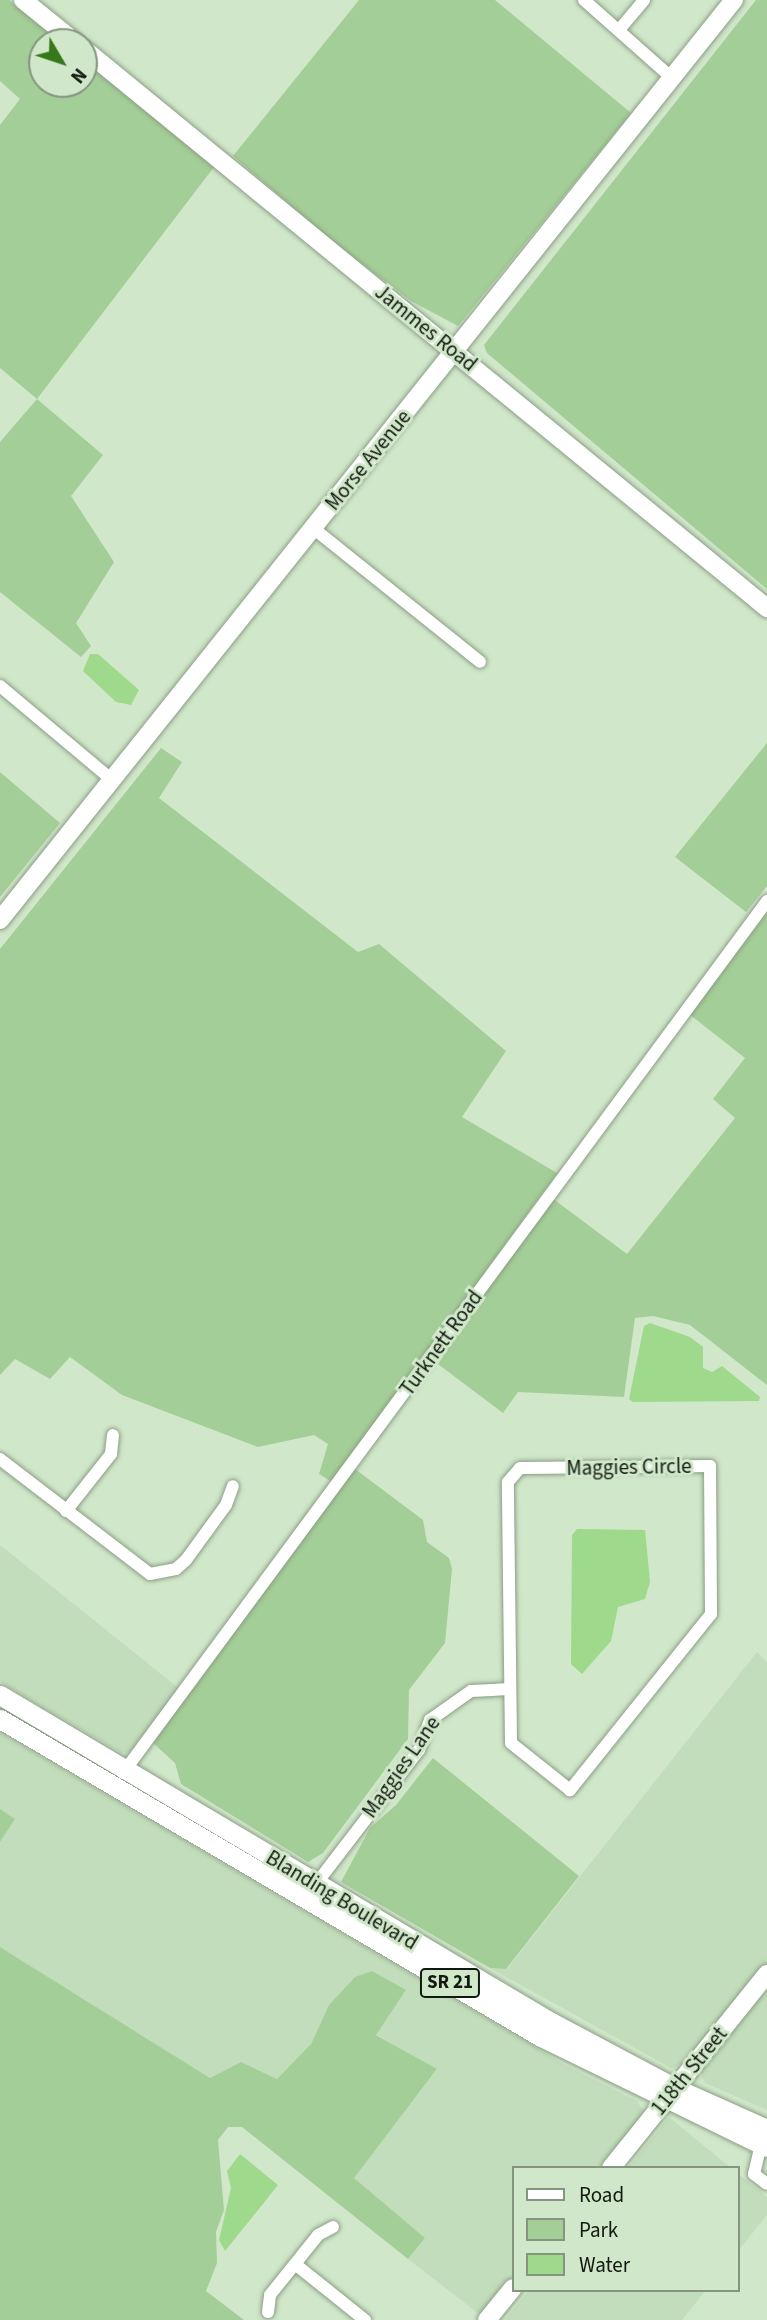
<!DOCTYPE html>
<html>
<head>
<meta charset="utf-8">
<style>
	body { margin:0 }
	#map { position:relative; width:767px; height:2320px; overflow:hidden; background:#d1e7ca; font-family:"Source Sans 3",sans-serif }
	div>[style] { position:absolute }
	.built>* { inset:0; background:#c2ddbb }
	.green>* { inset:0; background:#a4ce97 }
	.water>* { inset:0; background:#9ed98c }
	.roads { filter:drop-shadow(0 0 2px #8a9e84) drop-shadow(0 0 2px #8a9e84) }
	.street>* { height:12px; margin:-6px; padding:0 6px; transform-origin:6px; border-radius:6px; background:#fff }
	.secondary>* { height:18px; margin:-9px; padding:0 9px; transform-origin:9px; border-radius:9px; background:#fff }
	.primary>* { height:19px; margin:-9.5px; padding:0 9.5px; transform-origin:9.5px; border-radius:9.5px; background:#fff }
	span { translate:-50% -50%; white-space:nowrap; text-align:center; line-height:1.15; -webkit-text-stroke:6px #d1e7ca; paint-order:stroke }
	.shield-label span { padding:2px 5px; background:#d1e7ca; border:2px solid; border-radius:5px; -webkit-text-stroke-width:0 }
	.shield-label { font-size:19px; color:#121910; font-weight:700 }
	.street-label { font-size:21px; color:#121910 }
	.legend { position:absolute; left:512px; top:2166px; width:228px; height:126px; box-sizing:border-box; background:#d1e7ca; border:2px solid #859580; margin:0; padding:9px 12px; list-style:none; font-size:21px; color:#121910 }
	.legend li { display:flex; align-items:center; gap:14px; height:35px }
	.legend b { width:35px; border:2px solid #859580 }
	.north { position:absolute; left:28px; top:28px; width:70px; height:70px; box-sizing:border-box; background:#d1e7ca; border:2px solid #859580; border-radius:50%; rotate:129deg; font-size:19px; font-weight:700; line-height:28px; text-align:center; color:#121910 }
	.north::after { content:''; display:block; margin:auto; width:24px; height:32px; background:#36791a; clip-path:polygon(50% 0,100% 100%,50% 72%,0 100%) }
</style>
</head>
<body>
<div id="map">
	<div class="built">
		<div style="clip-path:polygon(0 1545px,181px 1690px,130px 1753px,120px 1752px,0 1682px)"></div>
		<div style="clip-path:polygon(757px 1652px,767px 1662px,767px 1964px,689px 2062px,671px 2068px,490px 1968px,507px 1969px)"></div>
		<div style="clip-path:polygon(0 1733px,567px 2066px,637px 2101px,643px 2111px,637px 2126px,603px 2168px,513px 2168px,513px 2279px,483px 2317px,408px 2259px,425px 2238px,353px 2178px,437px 2070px,376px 2034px,406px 1991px,329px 2005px,311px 2044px,277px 2079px,241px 2062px,210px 2078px,0 1947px,0 1842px,15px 1819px,0 1809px)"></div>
		<div style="clip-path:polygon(767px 1984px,767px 2110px,705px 2083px,701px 2074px,705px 2060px)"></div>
		<div style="clip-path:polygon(669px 2117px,731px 2168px,628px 2168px)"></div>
		<div style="clip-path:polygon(737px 2173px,767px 2197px,767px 2215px,737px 2252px)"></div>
		<div style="clip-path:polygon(529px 2290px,706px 2290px,682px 2320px,505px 2320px)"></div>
	</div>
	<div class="green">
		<div style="clip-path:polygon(0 0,9px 0,60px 42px,42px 42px,42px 84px,84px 84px,84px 61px,214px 167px,37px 399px,103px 455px,71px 496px,114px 562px,76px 623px,91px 646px,81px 657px,0 592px,0 442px,37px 399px,0 368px,0 125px,20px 99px,0 81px)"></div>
		<div style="clip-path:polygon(359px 0,495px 0,631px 113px,458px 326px,411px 301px,332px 241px,233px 156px)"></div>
		<div style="clip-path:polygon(756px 0,767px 0,767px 589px,487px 353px,484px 345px)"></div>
		<div style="clip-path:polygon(767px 743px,767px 886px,746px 912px,675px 857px)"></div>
		<div style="clip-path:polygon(161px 748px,182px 762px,159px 798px,358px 952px,379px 944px,506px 1051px,462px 1117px,557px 1173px,332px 1482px,319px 1474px,328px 1444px,314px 1435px,258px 1447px,122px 1395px,70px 1357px,50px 1379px,15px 1359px,0 1375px,0 949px)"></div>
		<div style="clip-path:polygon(0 772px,60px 823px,0 897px)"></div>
		<div style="clip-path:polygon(767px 913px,767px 1385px,690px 1325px,653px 1316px,635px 1318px,624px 1397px,518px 1392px,503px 1413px,434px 1361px,552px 1198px,627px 1254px,735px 1118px,713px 1099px,745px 1058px,689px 1014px)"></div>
		<div style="clip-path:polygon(355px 1469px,423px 1520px,427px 1542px,449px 1558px,452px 1569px,445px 1643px,409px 1690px,408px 1739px,323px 1853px,308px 1862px,181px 1784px,175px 1763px,153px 1743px)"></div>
		<div style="clip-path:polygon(433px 1758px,579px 1876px,506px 1969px,490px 1968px,341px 1882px,370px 1828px,396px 1805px)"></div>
		<div style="clip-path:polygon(0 1809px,15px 1819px,0 1842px)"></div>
		<div style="clip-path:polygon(0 1947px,210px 2078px,241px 2062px,277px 2079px,311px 2044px,329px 2005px,355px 1977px,372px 1971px,406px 1990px,376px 2035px,437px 2069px,354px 2178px,425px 2238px,408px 2259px,242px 2127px,228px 2127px,218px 2140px,224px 2210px,216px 2232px,217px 2263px,206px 2291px,244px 2320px,0 2320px)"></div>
	</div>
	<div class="water">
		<div style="clip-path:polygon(90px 654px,98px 654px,139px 690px,131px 705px,116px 702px,83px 671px)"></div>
		<div style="clip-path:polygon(650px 1323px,690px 1337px,703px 1347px,703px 1368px,712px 1372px,722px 1366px,760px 1397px,759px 1401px,633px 1402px,629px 1399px,644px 1326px)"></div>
		<div style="clip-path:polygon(577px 1529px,645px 1530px,650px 1582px,645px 1599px,618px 1607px,611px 1641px,582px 1674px,571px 1664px,572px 1535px)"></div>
		<div style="clip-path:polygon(240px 2154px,278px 2185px,225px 2251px,219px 2240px,231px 2188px,227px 2171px)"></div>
	</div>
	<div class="roads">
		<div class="street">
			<div style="left:584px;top:0;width:118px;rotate:41.6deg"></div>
			<div style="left:619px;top:30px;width:39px;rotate:-50deg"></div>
			<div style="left:313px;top:528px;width:214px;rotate:38.7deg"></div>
			<div style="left:0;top:686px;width:146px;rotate:40deg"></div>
			<div style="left:0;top:1459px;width:189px;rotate:37.5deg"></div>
			<div style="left:150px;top:1574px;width:26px;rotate:-11deg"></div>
			<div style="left:176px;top:1569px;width:13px;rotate:-42deg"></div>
			<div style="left:186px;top:1560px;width:68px;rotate:-54deg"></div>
			<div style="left:226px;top:1505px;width:20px;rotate:-70deg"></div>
			<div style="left:710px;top:1466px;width:148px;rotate:89.6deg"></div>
			<div style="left:711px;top:1614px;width:226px;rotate:128.7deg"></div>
			<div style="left:570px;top:1790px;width:75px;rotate:-141.5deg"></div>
			<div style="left:511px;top:1743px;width:261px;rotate:-90.7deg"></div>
			<div style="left:508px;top:1482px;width:18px;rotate:-49deg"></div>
			<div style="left:520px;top:1468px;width:190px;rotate:-0.6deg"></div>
			<div style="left:66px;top:1511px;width:73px;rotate:-51.7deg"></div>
			<div style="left:111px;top:1454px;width:19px;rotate:-84deg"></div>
			<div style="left:123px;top:1773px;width:1084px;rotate:-53.55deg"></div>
			<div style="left:316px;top:1884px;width:169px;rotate:-52.5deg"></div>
			<div style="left:419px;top:1750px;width:32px;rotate:-70deg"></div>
			<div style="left:430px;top:1720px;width:50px;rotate:-35.3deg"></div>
			<div style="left:471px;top:1691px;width:38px;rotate:-3deg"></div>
			<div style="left:761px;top:2144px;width:31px;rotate:103deg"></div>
			<div style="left:754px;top:2174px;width:16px;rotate:38deg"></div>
			<div style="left:295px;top:2264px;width:90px;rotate:38.7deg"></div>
			<div style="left:268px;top:2312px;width:17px;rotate:-83deg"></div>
			<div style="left:270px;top:2295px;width:77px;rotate:-51.3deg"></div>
			<div style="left:318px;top:2235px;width:17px;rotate:-28deg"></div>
		</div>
		<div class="secondary">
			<div style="left:23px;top:0;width:67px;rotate:38.9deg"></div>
			<div style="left:84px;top:49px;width:883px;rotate:39.3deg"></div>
			<div style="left:0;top:920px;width:1177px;rotate:-51.42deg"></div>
			<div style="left:611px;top:2168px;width:249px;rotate:-51.2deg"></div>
			<div style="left:487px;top:2320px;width:41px;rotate:-50.9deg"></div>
		</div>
		<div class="primary">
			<div style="left:0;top:1695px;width:641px;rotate:30.69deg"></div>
			<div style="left:551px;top:2022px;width:140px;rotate:28deg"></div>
			<div style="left:675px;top:2088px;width:101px;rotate:24deg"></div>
			<div style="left:0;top:1719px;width:628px;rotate:30.45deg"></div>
			<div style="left:541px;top:2037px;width:251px;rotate:26deg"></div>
		</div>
	</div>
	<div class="shield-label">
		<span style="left:450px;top:1983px">SR 21</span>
	</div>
	<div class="street-label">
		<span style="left:426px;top:328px;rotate:39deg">Jammes Road</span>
		<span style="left:368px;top:460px;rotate:-51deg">Morse Avenue</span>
		<span style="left:441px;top:1343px;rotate:-54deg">Turknett Road</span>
		<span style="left:629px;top:1467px;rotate:-1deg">Maggies Circle</span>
		<span style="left:401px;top:1767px;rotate:-55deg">Maggies Lane</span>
		<span style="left:342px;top:1900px;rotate:31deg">Blanding Boulevard</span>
		<span style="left:689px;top:2071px;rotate:-51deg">118th Street</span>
	</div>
	<ul class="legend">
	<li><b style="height:9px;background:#fff"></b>Road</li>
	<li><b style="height:19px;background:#a4ce97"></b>Park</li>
	<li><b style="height:19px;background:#9ed98c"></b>Water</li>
	</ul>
	<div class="north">N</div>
</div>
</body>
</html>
